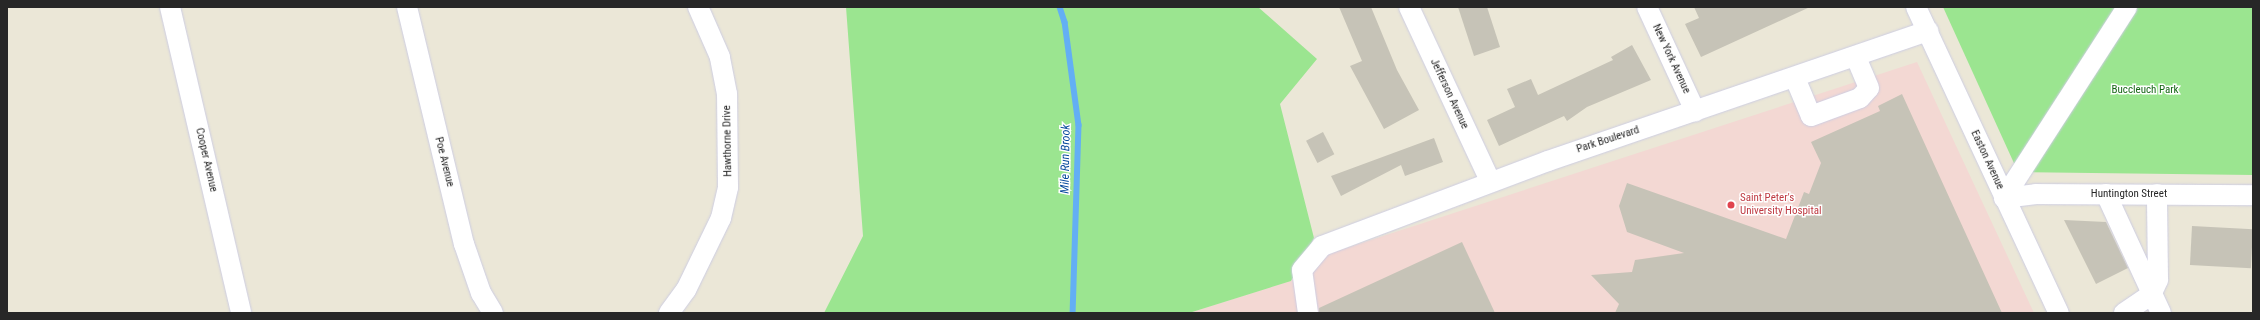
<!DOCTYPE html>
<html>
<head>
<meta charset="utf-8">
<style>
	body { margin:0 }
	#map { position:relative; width:2260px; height:320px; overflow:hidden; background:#ebe7d7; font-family:"Roboto Condensed",sans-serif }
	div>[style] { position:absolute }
	.medical>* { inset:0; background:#f3d8d3 }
	.green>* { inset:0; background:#9be590 }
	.stream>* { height:5.5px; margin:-2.75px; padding:0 2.75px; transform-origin:2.75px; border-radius:2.75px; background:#63aff4 }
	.building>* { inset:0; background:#c6c3b7; transform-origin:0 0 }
	.roads { filter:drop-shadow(0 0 1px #cdcde2) drop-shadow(0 0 1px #cdcde2) }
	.minor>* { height:20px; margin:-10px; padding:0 10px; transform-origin:10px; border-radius:10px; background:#fff }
	.dots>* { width:11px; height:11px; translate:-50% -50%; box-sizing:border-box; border:2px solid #fff; border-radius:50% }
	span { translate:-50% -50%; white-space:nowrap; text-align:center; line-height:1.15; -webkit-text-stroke:3px #fff; paint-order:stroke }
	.street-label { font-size:11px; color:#272727 }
	.park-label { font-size:11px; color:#156615 }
	.health-label { font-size:11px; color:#be3a42 }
	.left { translate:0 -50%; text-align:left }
	.water-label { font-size:12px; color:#06499c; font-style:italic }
	.frame { position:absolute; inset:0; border:8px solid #272727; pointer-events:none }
</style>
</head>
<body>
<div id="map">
	<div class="medical">
		<div style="clip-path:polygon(1917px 62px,2034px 313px,1189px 313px,1291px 281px,1325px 255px)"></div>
	</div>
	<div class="green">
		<div style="clip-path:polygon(846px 7px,1258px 7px,1317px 59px,1280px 104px,1314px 238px,1291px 281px,1189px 313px,824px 313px,863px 236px)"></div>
		<div style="clip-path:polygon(1943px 7px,2253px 7px,2253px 175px,2018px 172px)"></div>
	</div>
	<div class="stream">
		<div style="left:1060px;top:7px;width:16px;rotate:72deg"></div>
		<div style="left:1065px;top:22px;width:104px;rotate:82.3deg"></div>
		<div style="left:1079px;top:125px;width:188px;rotate:91.8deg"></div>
	</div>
	<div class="building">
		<div style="clip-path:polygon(1339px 7px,1371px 7px,1397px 70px,1419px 110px,1384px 129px,1350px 66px,1362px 61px)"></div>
		<div style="clip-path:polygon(1458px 7px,1487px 7px,1500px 47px,1474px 56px)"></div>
		<div style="clip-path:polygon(1694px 7px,1810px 7px,1701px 57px,1685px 24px,1699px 18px)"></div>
		<div style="clip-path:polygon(1632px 45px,1651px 80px,1587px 107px,1567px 121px,1564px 116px,1499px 146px,1487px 120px,1515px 107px,1507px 89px,1531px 79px,1538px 95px,1613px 60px,1611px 57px)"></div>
		<div style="clip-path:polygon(1902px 94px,2002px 313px,1615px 313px,1619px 304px,1591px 275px,1632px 272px,1635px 260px,1684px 253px,1627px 232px,1619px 206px,1627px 183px,1786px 239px,1804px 192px,1809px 194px,1821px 163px,1811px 142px,1880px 111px,1878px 106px)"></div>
		<div style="left:1323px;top:132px;width:25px;height:19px;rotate:63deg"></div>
		<div style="clip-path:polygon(1434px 138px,1443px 162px,1405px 176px,1401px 165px,1341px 196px,1331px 176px)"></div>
		<div style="clip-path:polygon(2064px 220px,2106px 222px,2128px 268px,2096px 284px)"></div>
		<div style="left:2192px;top:226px;width:61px;height:39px;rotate:3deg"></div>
		<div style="clip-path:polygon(1462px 242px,1495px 313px,1319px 313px,1319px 308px)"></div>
	</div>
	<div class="roads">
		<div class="minor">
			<div style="left:170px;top:7px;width:314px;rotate:76.9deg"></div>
			<div style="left:407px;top:7px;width:244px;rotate:76.5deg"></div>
			<div style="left:464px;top:244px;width:52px;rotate:70.9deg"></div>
			<div style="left:481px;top:293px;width:23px;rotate:59deg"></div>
			<div style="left:1409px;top:7px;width:192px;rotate:65deg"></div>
			<div style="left:1647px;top:7px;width:115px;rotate:65.2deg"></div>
			<div style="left:1916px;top:7px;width:338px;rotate:65deg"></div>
			<div style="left:1795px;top:78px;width:41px;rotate:67.2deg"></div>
			<div style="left:1811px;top:116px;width:52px;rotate:-20.2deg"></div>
			<div style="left:1860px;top:98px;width:13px;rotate:-48deg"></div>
			<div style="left:1869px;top:88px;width:33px;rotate:-113deg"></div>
			<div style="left:2106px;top:194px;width:131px;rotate:65.2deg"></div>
			<div style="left:2004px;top:198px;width:32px;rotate:-7deg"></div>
			<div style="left:2036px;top:194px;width:217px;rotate:0.3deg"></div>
			<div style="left:2004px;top:198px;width:227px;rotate:-57.2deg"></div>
			<div style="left:669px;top:313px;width:29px;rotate:-54deg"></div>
			<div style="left:686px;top:290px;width:80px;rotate:-64.1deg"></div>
			<div style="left:721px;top:218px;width:32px;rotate:-77deg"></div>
			<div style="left:728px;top:187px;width:93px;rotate:-90.6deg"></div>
			<div style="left:727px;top:94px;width:38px;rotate:-101deg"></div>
			<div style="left:720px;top:57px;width:55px;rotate:-113.7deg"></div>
			<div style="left:1308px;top:313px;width:43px;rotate:-97.9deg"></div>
			<div style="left:1302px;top:270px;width:31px;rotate:-50deg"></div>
			<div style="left:1322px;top:246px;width:241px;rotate:-20.6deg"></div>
			<div style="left:1548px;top:161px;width:402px;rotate:-18.9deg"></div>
			<div style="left:2124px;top:313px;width:32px;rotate:-34deg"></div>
			<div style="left:2151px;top:295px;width:17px;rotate:-65deg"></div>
			<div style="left:2158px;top:280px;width:86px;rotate:-90.7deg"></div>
		</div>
	</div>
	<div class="dots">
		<div style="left:1731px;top:205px;background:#e0444e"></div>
	</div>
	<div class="street-label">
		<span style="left:1671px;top:59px;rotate:65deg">New York Avenue</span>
		<span style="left:1449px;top:94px;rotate:65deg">Jefferson Avenue</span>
		<span style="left:1608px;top:140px;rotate:-18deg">Park Boulevard</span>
		<span style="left:728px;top:141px;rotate:-91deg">Hawthorne Drive</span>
		<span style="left:206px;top:160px;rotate:77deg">Cooper Avenue</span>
		<span style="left:1987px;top:160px;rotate:65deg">Easton Avenue</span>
		<span style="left:444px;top:162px;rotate:76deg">Poe Avenue</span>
		<span style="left:2129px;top:194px">Huntington Street</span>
	</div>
	<div class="park-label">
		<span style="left:2145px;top:90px">Buccleuch Park</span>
	</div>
	<div class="health-label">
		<span class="left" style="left:1740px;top:205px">Saint Peter's<br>University Hospital</span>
	</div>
	<div class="water-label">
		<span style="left:1066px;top:159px;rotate:-89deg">Mile Run Brook</span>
	</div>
	<div class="frame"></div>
</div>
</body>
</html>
